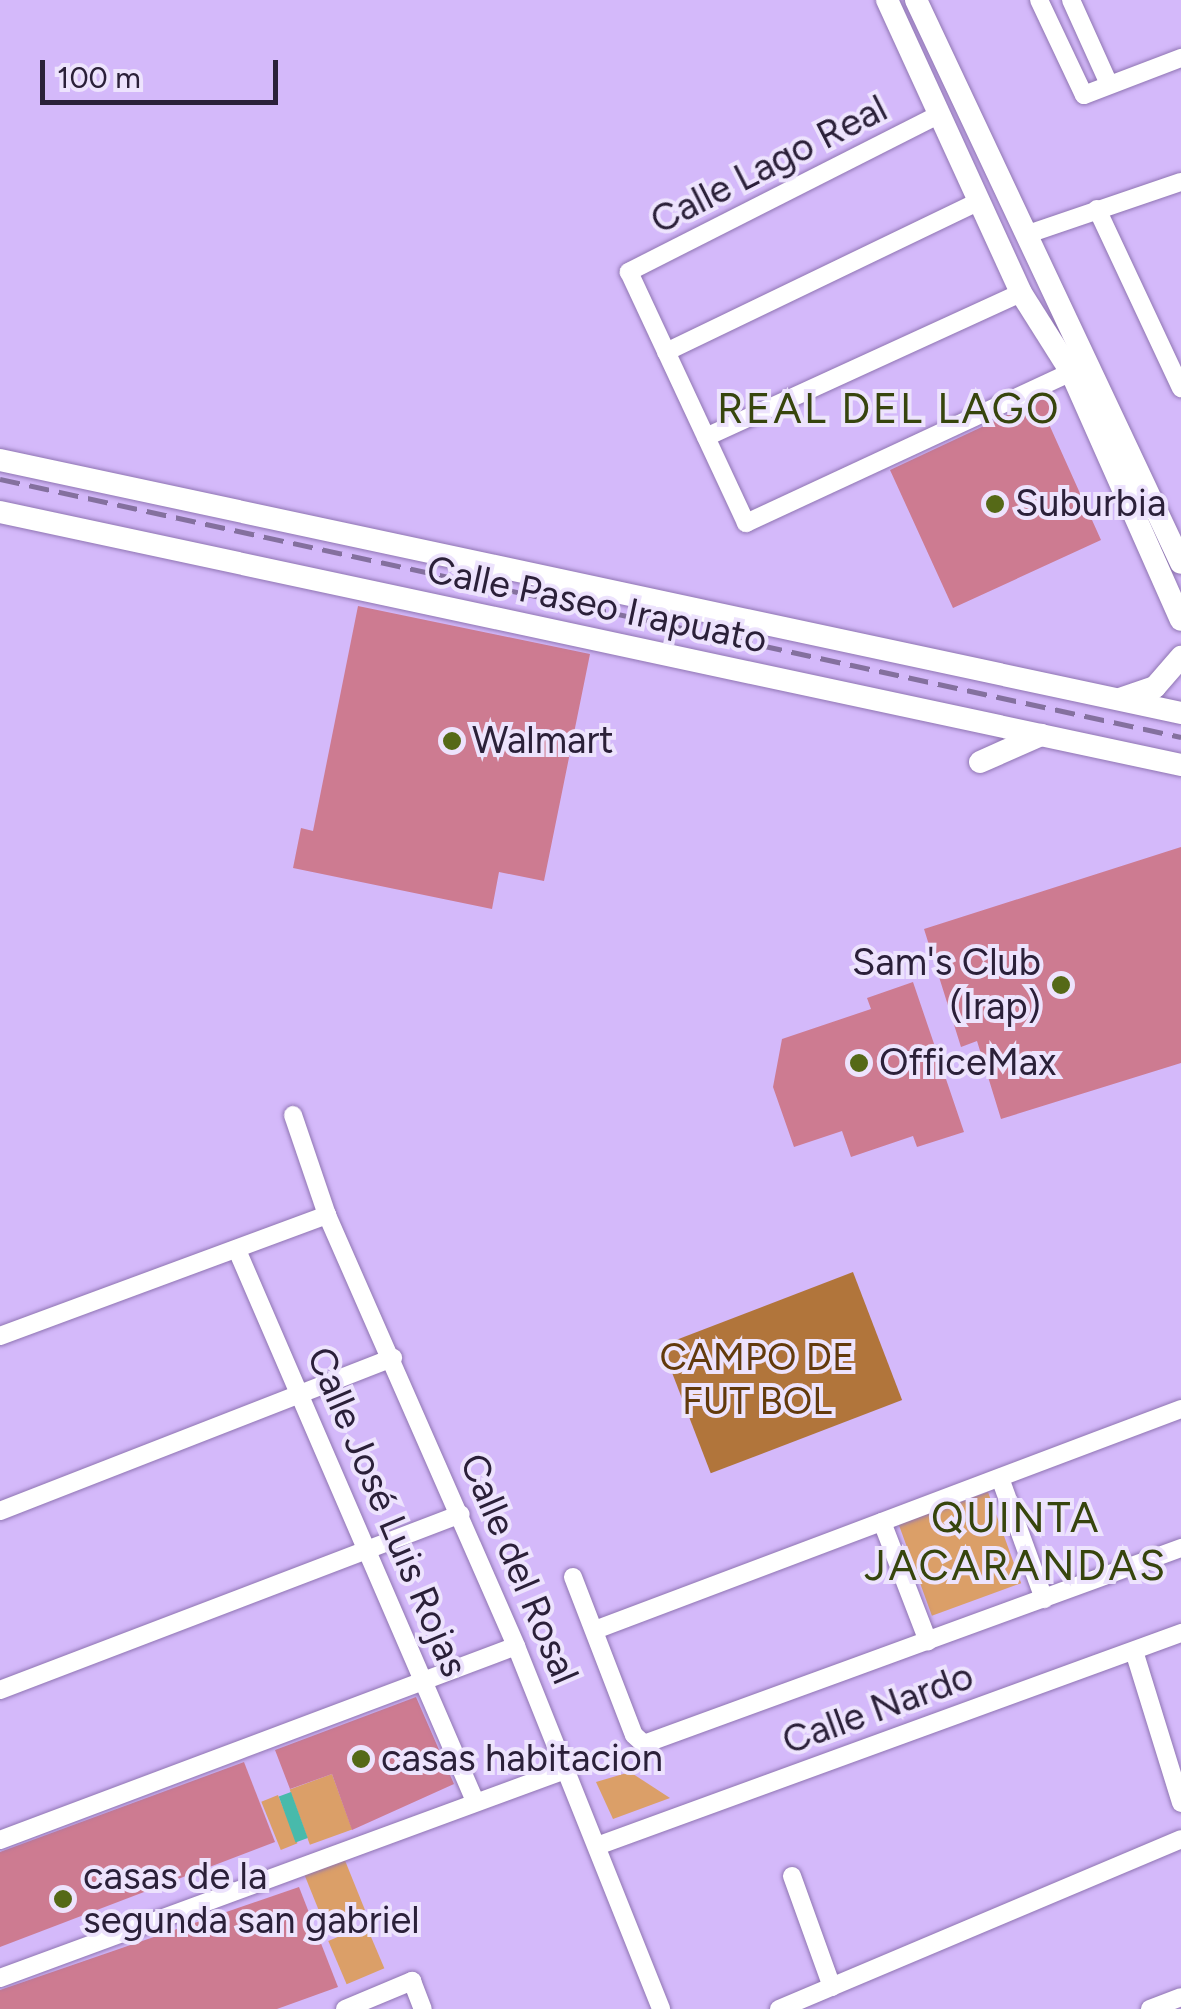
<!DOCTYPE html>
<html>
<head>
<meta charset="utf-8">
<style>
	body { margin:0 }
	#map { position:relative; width:1181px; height:2009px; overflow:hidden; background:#d4b9fa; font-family:Figtree,sans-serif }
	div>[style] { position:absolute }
	.green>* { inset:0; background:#db9f68; transform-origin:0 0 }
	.forest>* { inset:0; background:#b1753b; transform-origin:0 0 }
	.water>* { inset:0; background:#48baab; transform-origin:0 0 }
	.building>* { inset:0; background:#cd7b91 }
	.roads { filter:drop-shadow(0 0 2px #8f75b2) drop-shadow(0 0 2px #8f75b2) }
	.street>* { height:18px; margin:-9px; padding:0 9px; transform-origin:9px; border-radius:9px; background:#fff }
	.secondary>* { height:22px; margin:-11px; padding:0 11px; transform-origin:11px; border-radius:11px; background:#fff }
	.rail>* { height:5px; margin-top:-2.5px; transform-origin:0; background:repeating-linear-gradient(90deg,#84709e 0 20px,transparent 0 30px) }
	.dots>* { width:28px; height:28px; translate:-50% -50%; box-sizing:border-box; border:5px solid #ede3fd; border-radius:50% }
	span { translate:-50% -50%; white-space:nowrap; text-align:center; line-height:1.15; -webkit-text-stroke:8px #ede3fd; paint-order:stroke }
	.street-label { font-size:38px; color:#2b2039 }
	.poi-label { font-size:38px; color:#2b2039 }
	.left { translate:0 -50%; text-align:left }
	.right { translate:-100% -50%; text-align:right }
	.park-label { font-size:38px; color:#633a0c }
	.quarter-label { font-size:42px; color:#37450d; letter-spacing:2.5px }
	.scale { position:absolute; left:40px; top:60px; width:238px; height:45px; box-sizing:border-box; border:5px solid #2b2039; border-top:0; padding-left:12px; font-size:30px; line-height:35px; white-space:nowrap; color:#2b2039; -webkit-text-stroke:8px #ede3fd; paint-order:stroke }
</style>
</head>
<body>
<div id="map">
	<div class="green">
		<div style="left:988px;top:1492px;width:97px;height:95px;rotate:70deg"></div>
		<div style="clip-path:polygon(630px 1772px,670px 1798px,613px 1819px,596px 1782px)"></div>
		<div style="left:332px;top:1774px;width:59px;height:45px;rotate:70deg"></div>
		<div style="left:278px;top:1795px;width:52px;height:18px;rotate:68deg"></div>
		<div style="left:344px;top:1858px;width:56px;height:43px;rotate:68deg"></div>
		<div style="left:366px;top:1925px;width:47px;height:41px;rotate:67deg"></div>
	</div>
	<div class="forest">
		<div style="left:853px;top:1272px;width:137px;height:205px;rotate:69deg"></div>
	</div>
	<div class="water">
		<div style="left:291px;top:1792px;width:49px;height:13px;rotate:70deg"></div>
	</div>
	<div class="building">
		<div style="clip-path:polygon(1048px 396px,1057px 417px,1048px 422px,1101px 540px,953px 608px,890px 470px)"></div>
		<div style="clip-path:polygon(358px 606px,590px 654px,544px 881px,499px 872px,492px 909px,293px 868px,301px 828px,313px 831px)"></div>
		<div style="clip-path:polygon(1181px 847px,1181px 1063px,1001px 1119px,977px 1041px,961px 1047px,924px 929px)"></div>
		<div style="clip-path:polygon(913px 982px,964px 1132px,917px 1147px,913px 1136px,851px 1157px,842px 1131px,794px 1147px,773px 1087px,782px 1039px,871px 1009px,867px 998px)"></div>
		<div style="clip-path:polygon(416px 1697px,454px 1784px,352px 1830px,332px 1774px,290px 1789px,275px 1750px)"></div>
		<div style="clip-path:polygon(244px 1762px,275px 1842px,0 1947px,0 1852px)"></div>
		<div style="clip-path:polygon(299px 1887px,338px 1987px,277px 2009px,0 2009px,0 1990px)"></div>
	</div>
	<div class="roads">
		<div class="street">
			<div style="left:1039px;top:0;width:105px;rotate:64.7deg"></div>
			<div style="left:1084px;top:95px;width:104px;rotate:-20.9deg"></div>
			<div style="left:1071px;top:0;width:92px;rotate:65.7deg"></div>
			<div style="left:938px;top:115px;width:347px;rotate:153.1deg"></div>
			<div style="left:629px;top:272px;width:277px;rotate:65deg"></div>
			<div style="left:746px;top:523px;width:358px;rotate:-24.9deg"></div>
			<div style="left:1097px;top:209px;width:198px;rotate:64.9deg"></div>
			<div style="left:1031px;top:233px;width:158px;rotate:-18.8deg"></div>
			<div style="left:666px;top:352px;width:346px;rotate:-25.7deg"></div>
			<div style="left:706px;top:437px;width:346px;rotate:-24.6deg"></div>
			<div style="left:293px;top:1115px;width:106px;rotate:71.2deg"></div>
			<div style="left:327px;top:1215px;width:471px;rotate:66.3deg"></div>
			<div style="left:516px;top:1646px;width:391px;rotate:68.2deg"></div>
			<div style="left:237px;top:1250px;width:600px;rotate:66.64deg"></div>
			<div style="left:0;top:1336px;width:349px;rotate:-20.3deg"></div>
			<div style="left:1000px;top:1478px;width:129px;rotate:70deg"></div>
			<div style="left:0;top:1511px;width:422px;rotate:-21.3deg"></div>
			<div style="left:882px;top:1522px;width:128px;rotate:68.9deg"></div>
			<div style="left:573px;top:1577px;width:169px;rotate:68.9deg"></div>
			<div style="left:634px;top:1735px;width:13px;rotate:42deg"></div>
			<div style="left:644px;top:1744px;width:572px;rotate:-20.05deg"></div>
			<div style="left:595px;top:1630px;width:626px;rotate:-20.66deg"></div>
			<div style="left:1134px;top:1651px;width:159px;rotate:72.8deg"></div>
			<div style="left:0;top:1690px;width:493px;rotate:-20.9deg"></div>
			<div style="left:0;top:1840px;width:551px;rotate:-20.6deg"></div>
			<div style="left:597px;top:1846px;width:622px;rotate:-20.04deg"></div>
			<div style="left:792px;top:1876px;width:118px;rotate:70.2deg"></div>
			<div style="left:0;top:1978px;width:605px;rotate:-20.2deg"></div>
			<div style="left:345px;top:2009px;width:73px;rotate:-22.7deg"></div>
			<div style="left:412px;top:1981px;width:30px;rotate:69deg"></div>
			<div style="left:779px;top:2009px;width:436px;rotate:-22.9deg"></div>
			<div style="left:1150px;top:2009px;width:33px;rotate:-21deg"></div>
		</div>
		<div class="secondary">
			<div style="left:887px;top:0;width:322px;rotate:65.4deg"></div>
			<div style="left:1021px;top:293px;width:93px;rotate:57.7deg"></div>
			<div style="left:1071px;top:372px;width:271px;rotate:66.1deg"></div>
			<div style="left:916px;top:0;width:622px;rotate:64.79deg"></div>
			<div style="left:0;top:460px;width:1208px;rotate:12.09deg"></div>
			<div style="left:0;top:512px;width:1208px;rotate:12.09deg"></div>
			<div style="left:1120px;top:699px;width:37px;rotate:-19deg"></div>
			<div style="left:1155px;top:687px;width:40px;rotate:-49deg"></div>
			<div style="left:980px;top:762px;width:67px;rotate:-23.9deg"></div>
		</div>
	</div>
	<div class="rail">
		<div style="left:0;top:479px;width:1209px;rotate:12.32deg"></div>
	</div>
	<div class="dots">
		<div style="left:995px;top:504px;background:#556917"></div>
		<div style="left:452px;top:741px;background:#556917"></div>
		<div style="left:1061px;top:985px;background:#556917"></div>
		<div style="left:859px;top:1063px;background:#556917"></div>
		<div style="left:361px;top:1759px;background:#556917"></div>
		<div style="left:63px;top:1899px;background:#556917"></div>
	</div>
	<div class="street-label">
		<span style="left:769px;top:165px;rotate:-27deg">Calle Lago Real</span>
		<span style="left:597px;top:605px;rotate:12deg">Calle Paseo Irapuato</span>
		<span style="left:387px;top:1512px;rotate:67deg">Calle José Luis Rojas</span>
		<span style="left:519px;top:1569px;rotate:67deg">Calle del Rosal</span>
		<span style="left:878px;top:1709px;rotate:-20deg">Calle Nardo</span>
	</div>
	<div class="poi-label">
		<span class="left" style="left:1015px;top:504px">Suburbia</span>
		<span class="left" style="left:472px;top:741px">Walmart</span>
		<span class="right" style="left:1041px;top:985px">Sam's Club<br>(Irap)</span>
		<span class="left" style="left:879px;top:1063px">OfficeMax</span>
		<span class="left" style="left:381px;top:1759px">casas habitacion</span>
		<span class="left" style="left:83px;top:1899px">casas de la<br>segunda san gabriel</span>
	</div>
	<div class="park-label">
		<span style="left:757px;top:1380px">CAMPO DE<br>FUT BOL</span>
	</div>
	<div class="quarter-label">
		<span style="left:889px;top:409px">REAL DEL LAGO</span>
		<span style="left:1016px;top:1542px">QUINTA<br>JACARANDAS</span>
	</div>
	<div class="scale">100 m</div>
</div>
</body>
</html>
